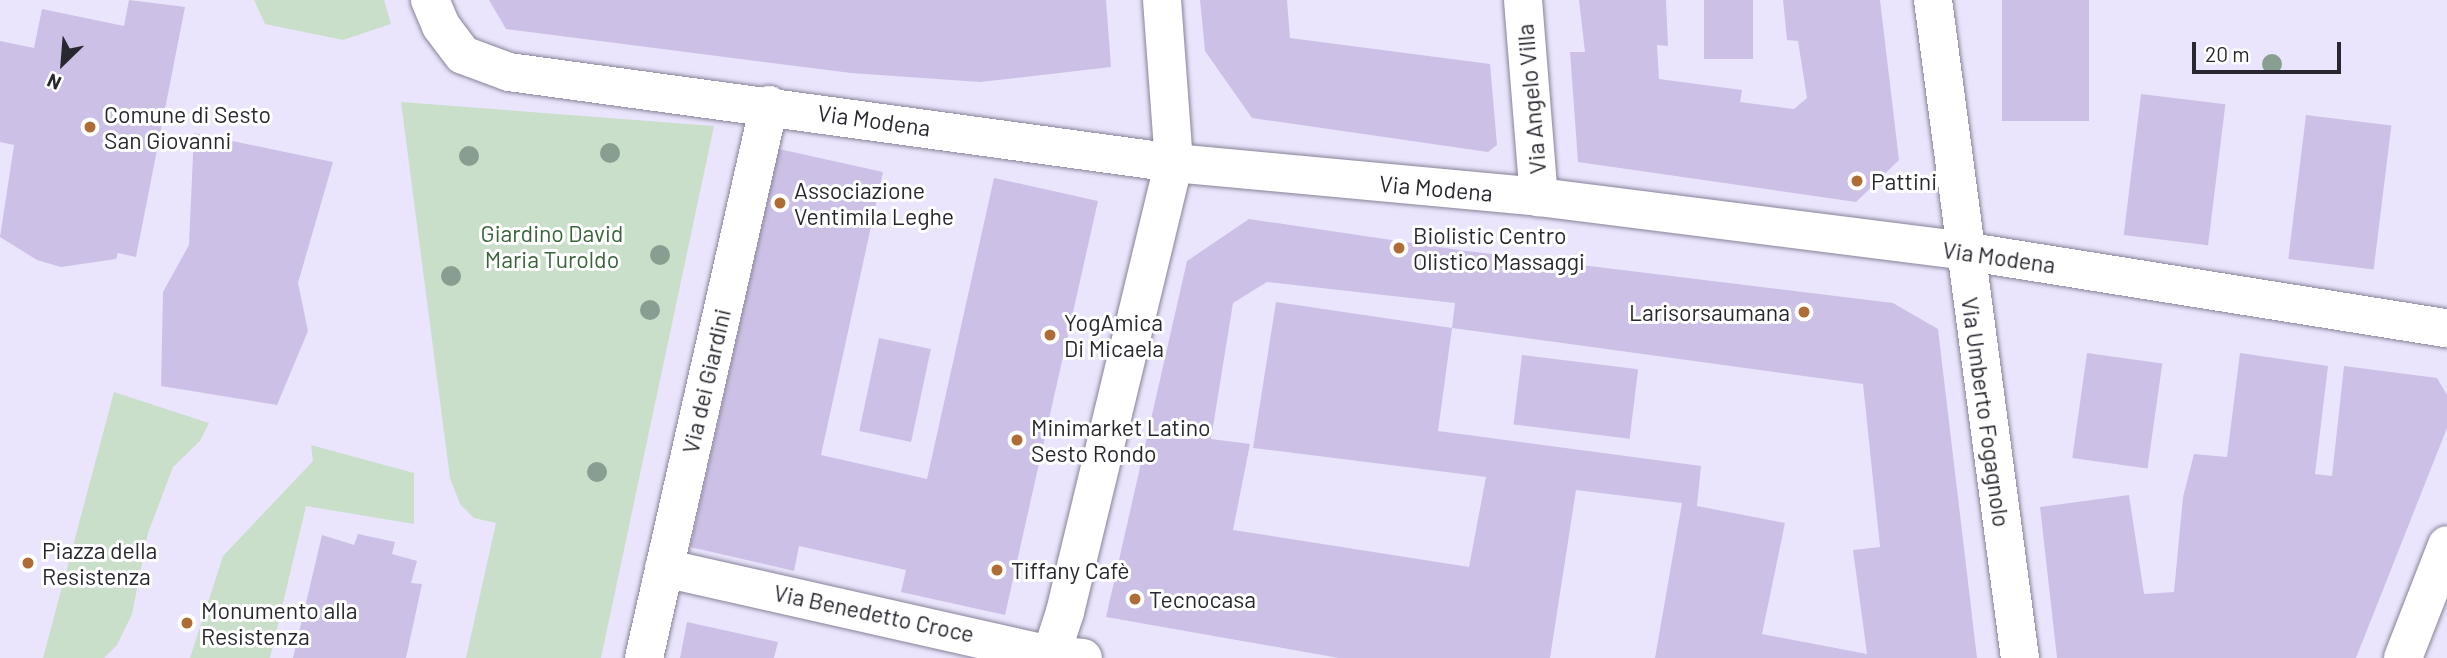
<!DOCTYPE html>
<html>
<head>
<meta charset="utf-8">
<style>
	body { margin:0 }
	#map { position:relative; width:2447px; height:658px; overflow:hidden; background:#eae5fd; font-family:Barlow,sans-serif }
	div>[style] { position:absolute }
	.green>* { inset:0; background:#cadfc9 }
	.building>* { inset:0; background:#cdc0e6; transform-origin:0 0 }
	.roads { filter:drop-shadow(0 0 2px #888298) drop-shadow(0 0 2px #888298) }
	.minor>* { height:38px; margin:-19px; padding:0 19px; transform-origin:19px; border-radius:19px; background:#fff }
	.trees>* { width:20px; height:20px; margin:-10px; border-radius:50%; background:#889e91 }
	.dots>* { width:19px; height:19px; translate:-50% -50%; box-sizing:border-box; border:4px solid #fff; border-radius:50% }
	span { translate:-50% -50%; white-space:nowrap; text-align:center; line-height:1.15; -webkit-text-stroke:6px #fff; paint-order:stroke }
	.street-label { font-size:23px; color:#28262e }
	.poi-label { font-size:23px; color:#28262e }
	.left { translate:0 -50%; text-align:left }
	.right { translate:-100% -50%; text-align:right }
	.park-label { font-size:23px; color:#386338 }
	.north { position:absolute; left:28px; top:28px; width:70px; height:70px; -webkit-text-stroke:5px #fff; paint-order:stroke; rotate:205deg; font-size:19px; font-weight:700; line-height:28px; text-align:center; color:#28262e }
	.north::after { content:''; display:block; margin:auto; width:24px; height:32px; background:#28262e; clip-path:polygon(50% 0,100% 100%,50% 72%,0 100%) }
	.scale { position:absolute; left:2192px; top:42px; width:149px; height:32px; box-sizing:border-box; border:4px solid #28262e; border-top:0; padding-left:9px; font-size:21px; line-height:24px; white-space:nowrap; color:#28262e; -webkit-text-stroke:5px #fff; paint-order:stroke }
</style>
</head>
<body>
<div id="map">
	<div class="green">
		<div style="clip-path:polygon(254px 0,384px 0,391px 24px,343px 40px,265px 24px)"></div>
		<div style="clip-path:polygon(401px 102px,714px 126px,601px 658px,466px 658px,496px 523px,474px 518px,460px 504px,450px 478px)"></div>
		<div style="clip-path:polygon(114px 392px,209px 423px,200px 441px,173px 467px,148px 533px,132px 614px,117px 645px,104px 658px,43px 658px)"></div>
		<div style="clip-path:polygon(311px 445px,414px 473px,414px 524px,306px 506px,270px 658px,190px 658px,223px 556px,313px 461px)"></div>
	</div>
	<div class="building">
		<div style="clip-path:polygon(129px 0,185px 7px,136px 257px,118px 253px,116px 259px,61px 267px,37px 260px,0 237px,14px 145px,0 142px,0 41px,34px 48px,42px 9px,124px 26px)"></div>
		<div style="clip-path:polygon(489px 0,1106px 0,1111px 67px,980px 82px,851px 73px,506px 29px)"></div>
		<div style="clip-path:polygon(1200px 0,1287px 0,1290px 38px,1490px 64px,1497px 145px,1488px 152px,1252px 118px,1205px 51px)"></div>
		<div style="clip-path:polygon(1579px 0,1666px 0,1668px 46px,1657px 45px,1659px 79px,1742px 90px,1740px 102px,1794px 109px,1807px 98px,1798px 41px,1787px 40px,1783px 0,1880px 0,1899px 160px,1856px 202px,1578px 162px,1570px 52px,1585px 52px)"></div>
		<div style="left:1704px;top:0;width:49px;height:59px"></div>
		<div style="left:2002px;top:0;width:87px;height:121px"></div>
		<div style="left:2141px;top:94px;width:85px;height:142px;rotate:7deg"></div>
		<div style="left:2306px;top:115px;width:86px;height:145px;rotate:7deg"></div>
		<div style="clip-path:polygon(194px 133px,333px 162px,298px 283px,308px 331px,277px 405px,161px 386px,163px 292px,189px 245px)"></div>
		<div style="clip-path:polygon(779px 149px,883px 172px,821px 455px,927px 479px,994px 178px,1098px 201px,1005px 615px,901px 592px,906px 570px,799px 546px,794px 571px,690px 547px)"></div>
		<div style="clip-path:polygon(evenodd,1249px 219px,1459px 250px,1893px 303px,1938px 329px,1977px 658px,1655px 658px,1682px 503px,1576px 490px,1550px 658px,1339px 658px,1106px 617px,1187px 261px,1249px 219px,1267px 282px,1455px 303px,1452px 328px,1863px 384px,1880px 547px,1853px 550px,1867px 654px,1762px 634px,1785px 523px,1697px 506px,1701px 466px,1438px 431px,1452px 328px,1276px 302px,1253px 448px,1486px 477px,1469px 567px,1233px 530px,1250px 444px,1211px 439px,1233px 303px,1267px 282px)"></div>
		<div style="left:879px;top:338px;width:53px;height:95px;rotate:12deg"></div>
		<div style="left:2087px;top:353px;width:76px;height:106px;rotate:8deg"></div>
		<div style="clip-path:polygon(2240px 353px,2328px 366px,2315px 474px,2332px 476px,2344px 366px,2437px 378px,2447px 395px,2447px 428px,2356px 658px,2057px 658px,2040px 507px,2129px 495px,2144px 594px,2174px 592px,2183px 497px,2194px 454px,2227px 457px)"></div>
		<div style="left:1522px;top:355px;width:117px;height:70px;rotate:7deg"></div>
		<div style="clip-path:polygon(358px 534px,395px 542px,392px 554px,417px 561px,411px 583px,422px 584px,406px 658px,293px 658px,322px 535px,354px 545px)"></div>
		<div style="clip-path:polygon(687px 622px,778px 642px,774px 658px,680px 658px)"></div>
	</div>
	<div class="roads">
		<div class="minor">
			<div style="left:430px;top:0;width:28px;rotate:67deg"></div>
			<div style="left:441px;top:26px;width:36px;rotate:53deg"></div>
			<div style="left:463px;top:55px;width:49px;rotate:20.3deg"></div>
			<div style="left:509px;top:72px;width:671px;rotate:7.79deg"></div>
			<div style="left:1174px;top:163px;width:367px;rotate:5.3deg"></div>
			<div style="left:1539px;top:197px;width:428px;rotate:7.2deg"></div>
			<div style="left:1964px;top:251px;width:489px;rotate:9.1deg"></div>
			<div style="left:1523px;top:0;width:198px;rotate:85.4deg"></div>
			<div style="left:1933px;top:0;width:664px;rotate:82.47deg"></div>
			<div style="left:664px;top:568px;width:396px;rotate:12.7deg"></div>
			<div style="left:1050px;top:655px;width:33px;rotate:5deg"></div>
			<div style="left:644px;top:658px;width:567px;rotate:-77.26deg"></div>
			<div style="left:1050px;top:658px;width:48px;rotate:-71.9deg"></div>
			<div style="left:1065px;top:612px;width:462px;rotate:-76.4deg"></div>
			<div style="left:1174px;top:163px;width:163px;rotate:-94.2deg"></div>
			<div style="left:2403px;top:658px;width:121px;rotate:-68.7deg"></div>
		</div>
	</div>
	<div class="trees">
		<div style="left:2272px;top:64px"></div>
		<div style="left:610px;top:153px"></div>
		<div style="left:469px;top:156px"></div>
		<div style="left:660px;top:255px"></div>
		<div style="left:451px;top:276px"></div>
		<div style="left:650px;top:310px"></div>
		<div style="left:597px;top:472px"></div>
	</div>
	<div class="dots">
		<div style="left:90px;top:127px;background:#ad6d35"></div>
		<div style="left:1857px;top:181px;background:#ad6d35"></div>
		<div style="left:780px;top:203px;background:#ad6d35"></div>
		<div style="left:1399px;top:248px;background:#ad6d35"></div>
		<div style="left:1804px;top:312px;background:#ad6d35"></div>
		<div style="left:1050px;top:335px;background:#ad6d35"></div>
		<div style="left:1017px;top:440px;background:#ad6d35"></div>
		<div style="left:28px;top:563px;background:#ad6d35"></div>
		<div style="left:997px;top:570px;background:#ad6d35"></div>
		<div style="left:1135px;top:599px;background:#ad6d35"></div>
		<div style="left:187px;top:623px;background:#ad6d35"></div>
	</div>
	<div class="street-label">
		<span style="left:1531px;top:99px;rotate:-95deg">Via Angelo Villa</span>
		<span style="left:874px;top:120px;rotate:8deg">Via Modena</span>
		<span style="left:1436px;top:188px;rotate:5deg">Via Modena</span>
		<span style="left:1999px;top:257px;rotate:8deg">Via Modena</span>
		<span style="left:706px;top:381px;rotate:-77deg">Via dei Giardini</span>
		<span style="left:1986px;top:412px;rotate:82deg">Via Umberto Fogagnolo</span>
		<span style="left:874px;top:613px;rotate:12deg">Via Benedetto Croce</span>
	</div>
	<div class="poi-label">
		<span class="left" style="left:104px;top:127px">Comune di Sesto<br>San Giovanni</span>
		<span class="left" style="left:1871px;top:181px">Pattini</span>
		<span class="left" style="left:794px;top:203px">Associazione<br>Ventimila Leghe</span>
		<span class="left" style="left:1413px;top:248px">Biolistic Centro<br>Olistico Massaggi</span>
		<span class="right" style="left:1790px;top:312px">Larisorsaumana</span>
		<span class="left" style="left:1064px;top:335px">YogAmica<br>Di Micaela</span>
		<span class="left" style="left:1031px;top:440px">Minimarket Latino<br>Sesto Rondo</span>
		<span class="left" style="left:42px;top:563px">Piazza della<br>Resistenza</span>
		<span class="left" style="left:1011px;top:570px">Tiffany Cafè</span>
		<span class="left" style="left:1149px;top:599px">Tecnocasa</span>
		<span class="left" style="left:201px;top:623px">Monumento alla<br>Resistenza</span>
	</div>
	<div class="park-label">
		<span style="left:552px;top:246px">Giardino David<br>Maria Turoldo</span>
	</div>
	<div class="north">N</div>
	<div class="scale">20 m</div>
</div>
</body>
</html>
